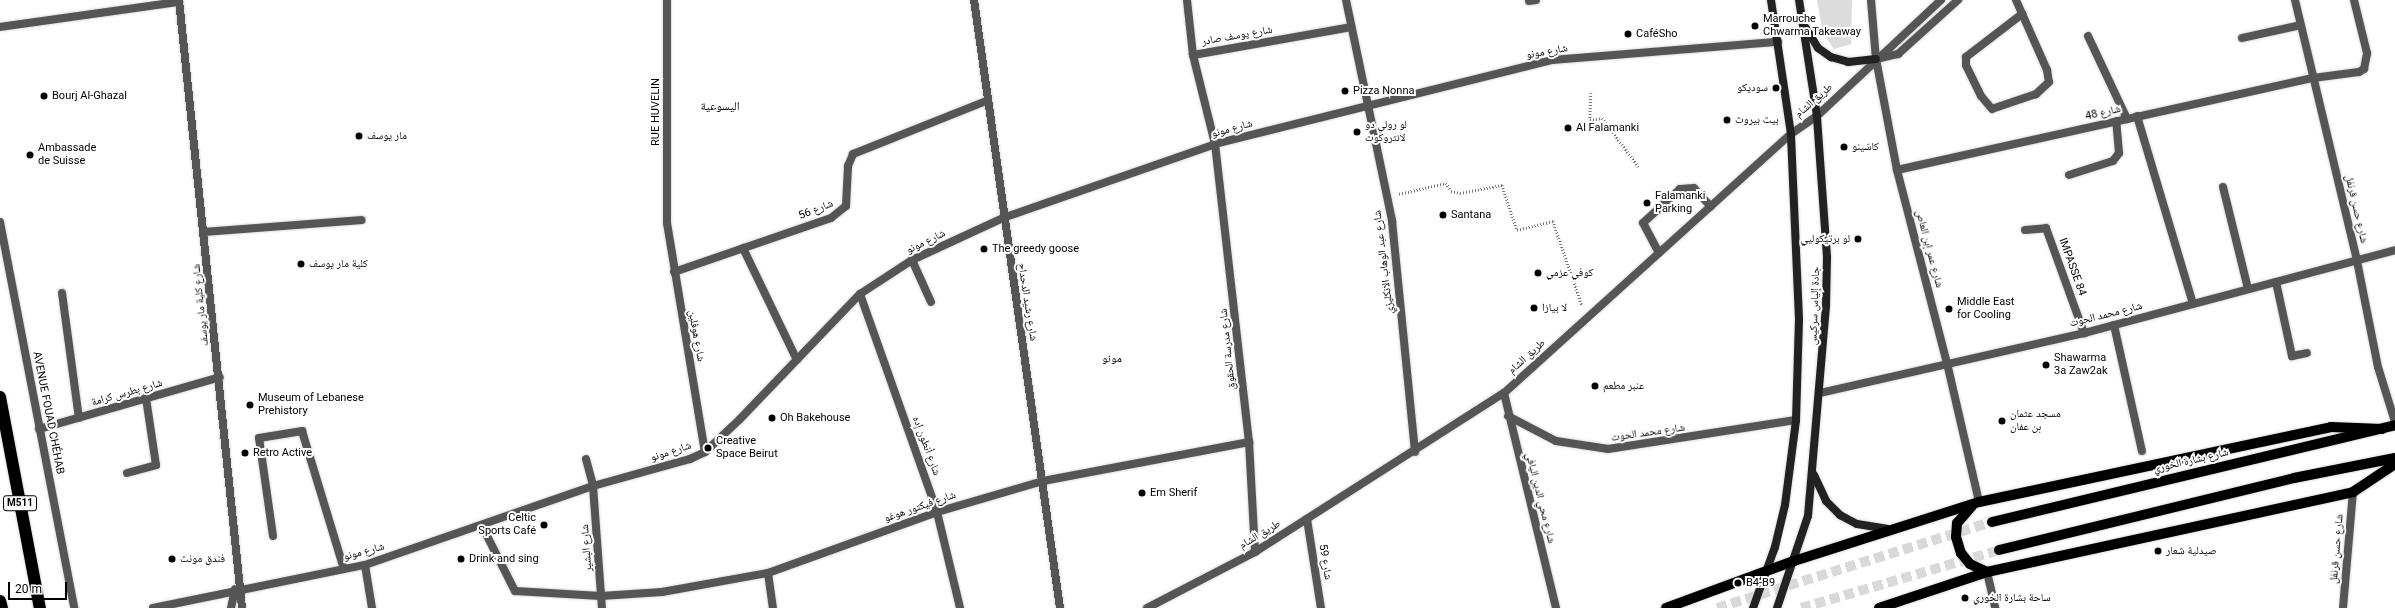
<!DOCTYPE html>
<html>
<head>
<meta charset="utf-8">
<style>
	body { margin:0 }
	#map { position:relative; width:2395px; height:608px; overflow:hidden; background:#fff; font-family:Roboto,"Noto Naskh Arabic",sans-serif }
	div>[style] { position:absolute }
	.green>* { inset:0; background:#dcdcdc }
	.primary-tunnel>* { height:10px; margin-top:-5px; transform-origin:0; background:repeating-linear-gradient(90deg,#d9d9d9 0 10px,transparent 0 15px) }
	.path>* { height:2.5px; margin-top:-1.25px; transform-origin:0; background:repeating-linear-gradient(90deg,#777 0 1px,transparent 0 3px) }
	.roads { filter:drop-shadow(0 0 1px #dbdbdb) drop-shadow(0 0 1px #dbdbdb) }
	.service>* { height:8px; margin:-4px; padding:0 4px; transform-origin:4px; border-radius:4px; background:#555 }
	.pedestrian>* { height:8px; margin:-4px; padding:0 4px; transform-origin:4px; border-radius:4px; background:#555 }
	.minor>* { height:8px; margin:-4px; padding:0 4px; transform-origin:4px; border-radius:4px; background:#555 }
	.tertiary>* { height:8px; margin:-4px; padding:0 4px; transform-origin:4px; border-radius:4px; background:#555 }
	.secondary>* { height:8px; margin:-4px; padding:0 4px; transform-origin:4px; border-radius:4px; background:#222 }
	.primary>* { height:10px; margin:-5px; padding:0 5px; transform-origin:5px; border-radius:5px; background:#000 }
	.motorway>* { height:12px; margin:-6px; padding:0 6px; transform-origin:6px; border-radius:6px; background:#000 }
	.dots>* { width:11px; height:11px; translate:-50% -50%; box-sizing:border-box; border:2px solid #fff; border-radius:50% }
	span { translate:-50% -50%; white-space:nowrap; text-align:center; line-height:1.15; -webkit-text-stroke:4px #fff; paint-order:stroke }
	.shield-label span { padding:1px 3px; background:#fff; border:1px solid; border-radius:3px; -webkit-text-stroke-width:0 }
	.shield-label { font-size:10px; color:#000; font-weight:700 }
	.poi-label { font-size:11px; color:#000 }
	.left { translate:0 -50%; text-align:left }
	.right { translate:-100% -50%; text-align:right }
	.street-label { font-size:11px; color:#000 }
	.neighbourhood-label { font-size:12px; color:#000 }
	.scale { position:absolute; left:8px; top:582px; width:59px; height:18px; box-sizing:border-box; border:2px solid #000; border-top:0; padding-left:5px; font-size:12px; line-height:14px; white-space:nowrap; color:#000; -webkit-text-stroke:3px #fff; paint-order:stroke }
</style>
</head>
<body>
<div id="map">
	<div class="green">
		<div style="clip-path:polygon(1817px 0,1852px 0,1851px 44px,1834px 49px,1823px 33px)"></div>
	</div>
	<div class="primary-tunnel">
		<div style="left:1717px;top:608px;width:288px;rotate:-17.4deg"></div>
		<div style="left:1801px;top:608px;width:206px;rotate:-16.3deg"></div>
	</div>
	<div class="path">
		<div style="left:1591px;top:93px;width:27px;rotate:92deg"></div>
		<div style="left:1590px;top:120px;width:12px;rotate:-9deg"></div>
		<div style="left:1602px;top:118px;width:61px;rotate:52.9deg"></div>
		<div style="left:1399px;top:194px;width:48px;rotate:-13.2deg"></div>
		<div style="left:1446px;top:183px;width:9px;rotate:58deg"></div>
		<div style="left:1451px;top:191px;width:9px;rotate:13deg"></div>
		<div style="left:1460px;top:193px;width:43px;rotate:-10.8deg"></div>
		<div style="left:1502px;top:185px;width:47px;rotate:71.6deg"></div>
		<div style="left:1517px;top:230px;width:37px;rotate:-14deg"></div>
		<div style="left:1553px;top:221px;width:89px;rotate:71deg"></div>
	</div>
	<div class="roads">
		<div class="service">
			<div style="left:2016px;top:0;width:77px;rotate:66.1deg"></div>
			<div style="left:2047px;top:70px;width:12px;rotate:81deg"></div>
			<div style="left:2049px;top:82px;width:18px;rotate:137deg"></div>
			<div style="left:2036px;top:94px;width:46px;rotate:161.2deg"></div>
			<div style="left:1992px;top:109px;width:17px;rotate:-130deg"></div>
			<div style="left:1981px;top:96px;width:34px;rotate:-116deg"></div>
			<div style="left:1966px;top:65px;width:8px;rotate:-90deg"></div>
			<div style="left:1966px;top:57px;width:71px;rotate:-37.5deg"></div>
			<div style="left:2088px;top:36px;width:92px;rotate:64.8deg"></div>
			<div style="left:2069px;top:175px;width:46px;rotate:-17.7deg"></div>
			<div style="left:2113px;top:161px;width:10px;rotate:-53deg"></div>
			<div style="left:2119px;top:153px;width:32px;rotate:-95deg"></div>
			<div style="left:204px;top:232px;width:158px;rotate:-4.3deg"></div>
			<div style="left:743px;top:248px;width:124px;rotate:64.3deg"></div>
			<div style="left:1659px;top:253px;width:34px;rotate:-118deg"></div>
			<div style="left:1643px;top:223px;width:50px;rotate:-42.6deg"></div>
			<div style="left:1680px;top:189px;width:14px;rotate:-4deg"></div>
			<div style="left:1694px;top:188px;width:25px;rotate:48deg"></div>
			<div style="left:62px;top:293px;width:126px;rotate:82.3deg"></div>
			<div style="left:2114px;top:325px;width:129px;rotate:77.5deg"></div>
			<div style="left:482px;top:526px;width:73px;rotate:63.1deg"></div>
			<div style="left:515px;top:591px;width:86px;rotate:3.3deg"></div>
			<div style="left:273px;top:536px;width:99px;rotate:-98.1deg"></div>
			<div style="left:259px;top:438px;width:44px;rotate:-9.2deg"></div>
			<div style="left:302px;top:431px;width:144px;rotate:73.1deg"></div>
		</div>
		<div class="pedestrian">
			<div style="left:1187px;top:0;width:55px;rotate:83.8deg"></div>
			<div style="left:1529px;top:1px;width:7px;rotate:-8deg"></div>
			<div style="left:0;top:27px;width:181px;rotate:-8deg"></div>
			<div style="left:2242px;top:38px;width:60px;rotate:-12.4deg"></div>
			<div style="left:2137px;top:116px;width:196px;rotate:73.4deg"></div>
			<div style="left:2223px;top:187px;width:105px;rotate:76.2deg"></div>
			<div style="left:2025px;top:230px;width:21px;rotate:-5deg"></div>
			<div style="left:2046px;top:228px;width:112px;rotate:70.1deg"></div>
			<div style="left:912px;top:260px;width:46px;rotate:65.7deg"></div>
			<div style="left:2276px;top:282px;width:76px;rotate:77.8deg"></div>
			<div style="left:2292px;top:356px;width:15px;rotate:-11deg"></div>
			<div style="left:1947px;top:363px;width:143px;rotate:77deg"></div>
			<div style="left:586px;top:459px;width:28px;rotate:75deg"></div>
			<div style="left:127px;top:473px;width:30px;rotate:-15deg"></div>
			<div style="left:156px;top:465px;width:68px;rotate:-98.5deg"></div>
			<div style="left:365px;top:565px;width:44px;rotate:80.8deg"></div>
			<div style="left:1987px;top:572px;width:37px;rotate:77deg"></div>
			<div style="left:768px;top:573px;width:35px;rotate:82deg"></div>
		</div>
		<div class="minor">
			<div style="left:179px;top:0;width:611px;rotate:84.08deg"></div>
			<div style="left:667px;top:0;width:223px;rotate:90deg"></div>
			<div style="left:667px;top:223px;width:232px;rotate:80.6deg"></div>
			<div style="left:974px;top:0;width:614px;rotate:81.95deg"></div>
			<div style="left:1346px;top:0;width:226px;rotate:78.2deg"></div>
			<div style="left:1392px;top:221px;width:232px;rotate:84.3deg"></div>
			<div style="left:1871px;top:0;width:59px;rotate:85.2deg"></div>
			<div style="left:1876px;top:59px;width:113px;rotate:79.3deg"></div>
			<div style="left:1897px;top:170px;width:199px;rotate:75.5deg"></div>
			<div style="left:2295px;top:0;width:268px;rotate:76.6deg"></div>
			<div style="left:2357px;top:261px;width:108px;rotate:78.8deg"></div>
			<div style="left:2378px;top:367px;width:58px;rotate:72.8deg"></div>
			<div style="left:1897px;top:170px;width:426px;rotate:-12.5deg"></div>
			<div style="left:2313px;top:78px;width:46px;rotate:-7.4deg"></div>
			<div style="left:2359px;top:72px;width:6px;rotate:-31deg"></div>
			<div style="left:2364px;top:69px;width:16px;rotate:-79deg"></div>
			<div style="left:2367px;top:53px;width:55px;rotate:-103.8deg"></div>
			<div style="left:674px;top:272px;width:166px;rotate:-19deg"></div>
			<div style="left:831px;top:218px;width:19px;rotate:-39deg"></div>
			<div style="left:846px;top:206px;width:40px;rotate:-87.1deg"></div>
			<div style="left:848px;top:166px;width:13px;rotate:-67deg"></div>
			<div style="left:853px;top:154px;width:143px;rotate:-21.7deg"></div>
			<div style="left:860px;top:294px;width:231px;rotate:70.5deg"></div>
			<div style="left:937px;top:512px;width:99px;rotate:76.5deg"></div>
			<div style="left:1504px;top:393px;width:221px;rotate:76.4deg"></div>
			<div style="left:1508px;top:416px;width:54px;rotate:27.5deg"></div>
			<div style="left:1556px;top:441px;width:53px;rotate:8.7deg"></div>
			<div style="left:1608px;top:449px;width:190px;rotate:-8.8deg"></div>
			<div style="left:39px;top:429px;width:188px;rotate:-16deg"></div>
			<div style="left:593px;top:486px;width:122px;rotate:85.8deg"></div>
			<div style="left:1307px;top:519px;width:90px;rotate:81.1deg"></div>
			<div style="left:1255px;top:552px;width:110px;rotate:-93.1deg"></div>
			<div style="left:1249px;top:442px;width:300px;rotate:-96.5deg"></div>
			<div style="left:1215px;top:144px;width:92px;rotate:-103.9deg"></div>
			<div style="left:1193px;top:55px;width:160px;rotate:-10deg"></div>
			<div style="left:601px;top:596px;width:61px;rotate:-3.8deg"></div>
			<div style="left:662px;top:592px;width:108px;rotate:-10.2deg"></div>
			<div style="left:768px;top:573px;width:180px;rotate:-19.8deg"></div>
			<div style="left:937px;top:512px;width:110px;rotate:-16.3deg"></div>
			<div style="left:1043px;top:481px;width:210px;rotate:-10.7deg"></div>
			<div style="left:153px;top:608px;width:216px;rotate:-11.5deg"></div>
			<div style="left:365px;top:565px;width:241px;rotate:-19.1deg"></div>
			<div style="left:593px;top:486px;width:101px;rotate:-15.6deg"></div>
			<div style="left:690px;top:459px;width:17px;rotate:-25deg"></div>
			<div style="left:705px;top:452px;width:48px;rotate:-43.3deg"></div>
			<div style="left:740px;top:419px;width:173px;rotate:-46.2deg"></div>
			<div style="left:860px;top:294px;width:62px;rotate:-33.2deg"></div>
			<div style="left:912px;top:260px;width:100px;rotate:-24.8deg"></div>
			<div style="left:1003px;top:218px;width:225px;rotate:-19.2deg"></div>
			<div style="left:1215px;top:144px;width:347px;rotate:-14deg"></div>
			<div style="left:1552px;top:60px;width:227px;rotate:-4.6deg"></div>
			<div style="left:231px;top:608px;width:19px;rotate:-78deg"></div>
			<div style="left:2343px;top:608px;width:116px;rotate:-85.1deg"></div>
		</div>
		<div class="tertiary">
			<div style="left:1876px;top:59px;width:23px;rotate:-13deg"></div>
			<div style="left:1898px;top:54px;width:81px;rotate:-42deg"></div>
			<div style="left:0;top:222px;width:393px;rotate:79.1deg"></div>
			<div style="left:1820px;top:393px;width:271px;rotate:-12.8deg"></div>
			<div style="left:2084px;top:333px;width:322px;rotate:-14.9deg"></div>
			<div style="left:1147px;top:608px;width:122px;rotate:-27.4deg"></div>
			<div style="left:1255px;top:552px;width:295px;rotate:-32.6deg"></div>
			<div style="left:1504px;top:393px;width:387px;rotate:-42.1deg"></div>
			<div style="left:1791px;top:134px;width:32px;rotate:-35deg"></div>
			<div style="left:1817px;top:116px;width:170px;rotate:-43.1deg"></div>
		</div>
		<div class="secondary">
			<div style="left:1806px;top:28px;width:23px;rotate:59deg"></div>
			<div style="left:1818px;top:48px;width:16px;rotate:35deg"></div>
			<div style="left:1831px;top:57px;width:18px;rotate:16deg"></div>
			<div style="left:1848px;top:62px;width:28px;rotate:-6deg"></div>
			<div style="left:1814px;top:475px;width:29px;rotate:65deg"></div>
			<div style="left:1826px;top:501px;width:20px;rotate:45deg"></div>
			<div style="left:1840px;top:515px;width:19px;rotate:28deg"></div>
			<div style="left:1857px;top:524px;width:30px;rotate:9deg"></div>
			<div style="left:1753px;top:608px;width:65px;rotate:-70.2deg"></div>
			<div style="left:1775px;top:547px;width:43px;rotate:-76.6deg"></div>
			<div style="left:1785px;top:505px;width:86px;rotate:-82.6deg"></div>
			<div style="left:1796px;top:420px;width:101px;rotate:-88.3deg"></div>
			<div style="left:1799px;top:319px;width:185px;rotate:-92.5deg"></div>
			<div style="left:1791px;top:134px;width:135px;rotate:-98.5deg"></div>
			<div style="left:1777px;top:608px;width:97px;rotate:-71.4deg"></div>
			<div style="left:1808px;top:516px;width:212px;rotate:-85.1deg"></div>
			<div style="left:1826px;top:305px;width:48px;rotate:-88.8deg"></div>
			<div style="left:1827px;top:257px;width:141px;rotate:-94.1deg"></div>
			<div style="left:1817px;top:116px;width:117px;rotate:-98.8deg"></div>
		</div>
		<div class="primary">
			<div style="left:1972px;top:506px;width:23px;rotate:131deg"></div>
			<div style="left:1957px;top:523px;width:14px;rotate:94deg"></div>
			<div style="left:1956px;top:537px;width:17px;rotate:73deg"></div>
			<div style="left:1961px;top:553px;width:14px;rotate:51deg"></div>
			<div style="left:1970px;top:564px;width:19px;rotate:25deg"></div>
			<div style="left:1992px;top:522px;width:415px;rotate:-13.5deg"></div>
			<div style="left:1999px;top:550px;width:304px;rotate:-13.7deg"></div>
			<div style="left:2294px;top:478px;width:103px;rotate:-11.2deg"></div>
			<div style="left:1666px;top:608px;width:136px;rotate:-20.2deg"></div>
			<div style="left:1794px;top:561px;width:194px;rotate:-17.7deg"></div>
			<div style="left:1979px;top:502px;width:360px;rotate:-12deg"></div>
			<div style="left:2331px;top:427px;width:51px;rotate:2.2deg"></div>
			<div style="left:1879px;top:608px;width:114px;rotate:-18.4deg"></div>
			<div style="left:1987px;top:572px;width:375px;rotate:-12.3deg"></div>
			<div style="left:2353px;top:492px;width:50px;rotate:-33.7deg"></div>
		</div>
		<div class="motorway">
			<div style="left:0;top:397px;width:215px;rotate:79.3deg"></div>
			<div style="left:0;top:601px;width:7px;rotate:74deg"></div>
		</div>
	</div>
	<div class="dots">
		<div style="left:1755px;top:26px;background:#000"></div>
		<div style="left:1628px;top:34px;background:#000"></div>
		<div style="left:1776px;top:88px;background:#000"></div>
		<div style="left:1345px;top:91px;background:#000"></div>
		<div style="left:44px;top:96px;background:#000"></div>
		<div style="left:1727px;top:120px;background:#000"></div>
		<div style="left:1568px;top:128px;background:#000"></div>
		<div style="left:1357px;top:132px;background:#000"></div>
		<div style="left:359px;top:136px;background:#000"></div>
		<div style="left:1844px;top:147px;background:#000"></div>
		<div style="left:30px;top:155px;background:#000"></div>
		<div style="left:1647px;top:203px;background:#000"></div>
		<div style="left:1443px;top:215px;background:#000"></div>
		<div style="left:1858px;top:239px;background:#000"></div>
		<div style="left:984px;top:249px;background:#000"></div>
		<div style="left:301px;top:264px;background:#000"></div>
		<div style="left:1538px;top:273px;background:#000"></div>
		<div style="left:1534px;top:308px;background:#000"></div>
		<div style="left:1949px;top:309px;background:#000"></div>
		<div style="left:2046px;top:365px;background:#000"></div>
		<div style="left:1595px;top:386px;background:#000"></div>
		<div style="left:250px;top:405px;background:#000"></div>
		<div style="left:772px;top:418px;background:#000"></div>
		<div style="left:2002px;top:421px;background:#000"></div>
		<div style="left:708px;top:448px;background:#000"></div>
		<div style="left:245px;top:453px;background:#000"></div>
		<div style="left:1142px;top:493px;background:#000"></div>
		<div style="left:544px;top:525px;background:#000"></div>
		<div style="left:2158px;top:551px;background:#000"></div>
		<div style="left:172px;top:559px;background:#000"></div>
		<div style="left:461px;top:559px;background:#000"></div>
		<div style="left:1738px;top:583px;background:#000"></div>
		<div style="left:1965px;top:598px;background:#000"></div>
	</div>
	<div class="shield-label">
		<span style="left:20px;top:503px">M511</span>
	</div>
	<div class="poi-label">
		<span class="left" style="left:1763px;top:26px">Marrouche<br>Chwarma Takeaway</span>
		<span class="left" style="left:1636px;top:34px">CaféSho</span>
		<span class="right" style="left:1768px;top:88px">سوديكو</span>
		<span class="left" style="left:1353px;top:91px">Pizza Nonna</span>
		<span class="left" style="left:52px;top:96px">Bourj Al-Ghazal</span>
		<span class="left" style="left:1735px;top:120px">بيت بيروت</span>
		<span class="left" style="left:1365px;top:132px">لو رولي دو<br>لانتروكوت</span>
		<span class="left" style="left:1576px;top:128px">Al Falamanki</span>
		<span class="left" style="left:367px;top:136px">مار يوسف</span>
		<span class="left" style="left:1852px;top:147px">كاسّينو</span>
		<span class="left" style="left:38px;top:155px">Ambassade<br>de Suisse</span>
		<span class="left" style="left:1655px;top:203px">Falamanki<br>Parking</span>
		<span class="left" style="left:1451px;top:215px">Santana</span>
		<span class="right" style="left:1850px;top:239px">لو برتيكوليي</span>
		<span class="left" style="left:992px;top:249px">The greedy goose</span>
		<span class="left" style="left:309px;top:264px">كلية مار يوسف</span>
		<span class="left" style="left:1546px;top:273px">كوفي عزمي</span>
		<span class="left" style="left:1957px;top:309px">Middle East<br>for Cooling</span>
		<span class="left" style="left:1542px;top:308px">لا بيازا</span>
		<span class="left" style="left:2054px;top:365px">Shawarma<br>3a Zaw2ak</span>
		<span class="left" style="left:1603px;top:386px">عنبر مطعم</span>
		<span class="left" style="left:258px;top:405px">Museum of Lebanese<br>Prehistory</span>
		<span class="left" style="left:2010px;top:421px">مسجد عثمان<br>بن عفان</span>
		<span class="left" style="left:780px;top:418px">Oh Bakehouse</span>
		<span class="left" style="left:716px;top:448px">Creative<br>Space Beirut</span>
		<span class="left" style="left:253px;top:453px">Retro Active</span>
		<span class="left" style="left:1150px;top:493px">Em Sherif</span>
		<span class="right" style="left:536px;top:525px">Celtic<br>Sports Café</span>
		<span class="left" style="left:2166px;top:551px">صيدلية شعار</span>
		<span class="left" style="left:180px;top:559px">فندق مونت</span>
		<span class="left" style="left:469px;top:559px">Drink and sing</span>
		<span class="left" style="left:1746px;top:583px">B4-B9</span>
		<span class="left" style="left:1973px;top:598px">ساحة بشارة الخوري</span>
	</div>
	<div class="street-label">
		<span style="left:1237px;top:36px;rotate:-10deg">شارع يوسف صادر</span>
		<span style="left:1547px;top:52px;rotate:-10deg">شارع مونو</span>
		<span style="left:1814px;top:101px;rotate:-41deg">طريق الشام</span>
		<span style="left:656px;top:112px;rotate:-90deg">RUE HUVELIN</span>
		<span style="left:2103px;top:113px;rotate:-13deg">شارع 48</span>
		<span style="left:1232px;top:129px;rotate:-15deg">شارع مونو</span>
		<span style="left:2356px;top:209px;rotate:77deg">شارع حسن قرنفل</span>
		<span style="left:816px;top:210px;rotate:-22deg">شارع 56</span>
		<span style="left:926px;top:242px;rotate:-26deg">شارع مونو</span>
		<span style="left:1929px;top:249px;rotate:75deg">شارع عمر إبن العاص</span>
		<span style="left:1384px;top:262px;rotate:-97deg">شارع عبد الوهاب الانكليزي</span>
		<span style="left:2072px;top:267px;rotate:70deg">IMPASSE 84</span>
		<span style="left:1027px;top:302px;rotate:81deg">شارع رشيد الدحداح</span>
		<span style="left:201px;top:305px;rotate:-96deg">شارع كلية مار يوسف</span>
		<span style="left:1815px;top:306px;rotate:-88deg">جادة إلياس سركيس</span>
		<span style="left:2106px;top:315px;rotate:-14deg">شارع محمد الحوت</span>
		<span style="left:696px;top:336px;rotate:80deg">شارع هوفلين</span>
		<span style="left:1228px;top:349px;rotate:-96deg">شارع مدرسة الحقوق</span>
		<span style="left:1527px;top:357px;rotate:-42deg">طريق الشام</span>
		<span style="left:127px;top:393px;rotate:-16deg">شارع بطرس كرامة</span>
		<span style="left:48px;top:413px;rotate:79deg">AVENUE FOUAD CHÉHAB</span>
		<span style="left:1648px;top:433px;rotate:-8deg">شارع محمد الحوت</span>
		<span style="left:926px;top:446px;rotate:70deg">شارع أنطون إده</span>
		<span style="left:671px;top:452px;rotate:-18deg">شارع مونو</span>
		<span style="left:2191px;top:461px;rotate:-13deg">شارع بشارة الخوري</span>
		<span style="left:1540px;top:498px;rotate:76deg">شارع محي الدين اليافي</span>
		<span style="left:920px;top:507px;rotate:-19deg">شارع فيكتور هوغو</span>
		<span style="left:1260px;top:535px;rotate:-31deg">طريق الشام</span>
		<span style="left:587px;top:548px;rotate:-94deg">شارع البشير</span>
		<span style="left:2337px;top:549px;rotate:-85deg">شارع حسن قرنفل</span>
		<span style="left:364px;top:552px;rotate:-15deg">شارع مونو</span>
		<span style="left:1325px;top:562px;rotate:81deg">شارع 59</span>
	</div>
	<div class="neighbourhood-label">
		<span style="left:720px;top:107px">اليسوعية</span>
		<span style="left:1112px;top:359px">مونو</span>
	</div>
	<div class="scale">20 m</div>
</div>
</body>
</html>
